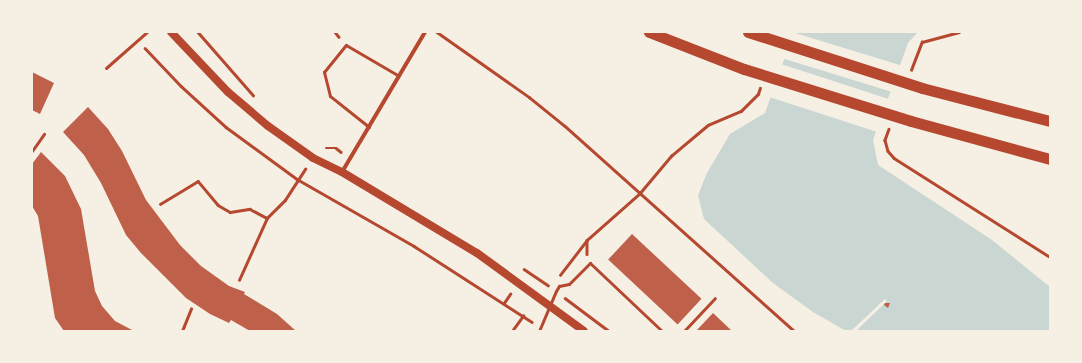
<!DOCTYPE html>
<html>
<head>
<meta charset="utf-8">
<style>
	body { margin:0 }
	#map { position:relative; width:1082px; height:363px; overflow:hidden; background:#f6efe4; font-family:"Public Sans",sans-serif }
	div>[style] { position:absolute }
	.water>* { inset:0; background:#c9d6d2 }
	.pier>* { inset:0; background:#f6efe4; transform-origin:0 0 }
	.building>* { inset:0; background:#bf614a; transform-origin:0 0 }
	.path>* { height:2.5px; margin:-1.25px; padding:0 1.25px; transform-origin:1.25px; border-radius:1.25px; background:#b5482f }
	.service>* { height:3px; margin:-1.5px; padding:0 1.5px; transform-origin:1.5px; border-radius:1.5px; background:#b5482f }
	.minor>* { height:4px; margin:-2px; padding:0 2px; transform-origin:2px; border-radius:2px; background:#b5482f }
	.secondary>* { height:8px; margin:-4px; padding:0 4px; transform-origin:4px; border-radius:4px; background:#b5482f }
	.trunk>* { height:11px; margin:-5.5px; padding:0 5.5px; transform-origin:5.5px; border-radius:5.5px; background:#b5482f }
	span { translate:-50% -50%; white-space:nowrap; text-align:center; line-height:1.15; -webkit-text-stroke:4px #f6efe4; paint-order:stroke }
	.frame { position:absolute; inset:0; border:33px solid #f6efe4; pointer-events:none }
</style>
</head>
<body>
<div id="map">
	<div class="water">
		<div style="clip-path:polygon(794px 32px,918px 32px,908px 43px,873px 140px,878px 165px,992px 240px,1050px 287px,1050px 331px,846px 331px,813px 312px,773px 283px,704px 219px,698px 195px,707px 173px,730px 134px,765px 113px)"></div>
	</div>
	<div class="pier">
		<div style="left:792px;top:32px;width:116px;height:28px;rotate:17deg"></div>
		<div style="left:781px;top:64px;width:114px;height:35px;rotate:18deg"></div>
		<div style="clip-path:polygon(885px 299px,887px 301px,856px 331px,851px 331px)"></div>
	</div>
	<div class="building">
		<div style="clip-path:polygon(32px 72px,54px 83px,40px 114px,32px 110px)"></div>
		<div style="clip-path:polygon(88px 107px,108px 129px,122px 151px,146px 200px,180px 245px,201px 266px,229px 286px,245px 292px,244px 294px,277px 314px,296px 331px,250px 331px,231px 320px,229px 323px,210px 314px,186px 298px,141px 253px,126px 235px,101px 183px,84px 155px,63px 132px)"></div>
		<div style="clip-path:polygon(41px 152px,65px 176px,81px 209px,95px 291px,102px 306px,115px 321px,134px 331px,64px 331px,55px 318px,38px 216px,32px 206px,32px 164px)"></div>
		<div style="left:632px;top:234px;width:95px;height:35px;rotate:43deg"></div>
		<div style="clip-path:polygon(885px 303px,890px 303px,888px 308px,884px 305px)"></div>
		<div style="clip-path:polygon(713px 313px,732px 331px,696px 331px)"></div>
	</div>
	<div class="path">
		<div style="left:198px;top:32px;width:84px;rotate:48.9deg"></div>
		<div style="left:335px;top:32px;width:6px;rotate:51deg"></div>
		<div style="left:437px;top:32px;width:113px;rotate:35.2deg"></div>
		<div style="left:529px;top:97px;width:46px;rotate:38.9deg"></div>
		<div style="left:565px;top:126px;width:307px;rotate:41.8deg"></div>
		<div style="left:145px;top:48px;width:52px;rotate:46.5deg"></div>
		<div style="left:181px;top:86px;width:61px;rotate:42.3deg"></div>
		<div style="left:226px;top:127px;width:88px;rotate:36.2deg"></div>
		<div style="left:297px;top:179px;width:135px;rotate:29.8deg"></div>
		<div style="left:414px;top:246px;width:140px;rotate:32.8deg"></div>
		<div style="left:911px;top:70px;width:30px;rotate:-69deg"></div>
		<div style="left:922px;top:42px;width:38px;rotate:-15deg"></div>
		<div style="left:889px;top:129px;width:12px;rotate:110deg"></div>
		<div style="left:885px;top:140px;width:11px;rotate:75deg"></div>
		<div style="left:888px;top:151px;width:9px;rotate:49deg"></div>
		<div style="left:894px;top:158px;width:185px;rotate:32.4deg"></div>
		<div style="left:326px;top:148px;width:10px"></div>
		<div style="left:336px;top:148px;width:6px;rotate:39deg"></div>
		<div style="left:160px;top:204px;width:44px;rotate:-31.2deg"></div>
		<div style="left:198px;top:181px;width:31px;rotate:50deg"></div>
		<div style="left:218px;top:205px;width:14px;rotate:30deg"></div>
		<div style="left:230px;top:212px;width:20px;rotate:-9deg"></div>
		<div style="left:250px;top:209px;width:19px;rotate:28deg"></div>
		<div style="left:587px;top:240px;width:14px;rotate:90deg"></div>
		<div style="left:524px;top:269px;width:29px;rotate:34deg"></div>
		<div style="left:560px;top:275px;width:44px;rotate:-52.4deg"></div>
		<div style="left:587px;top:240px;width:69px;rotate:-41.5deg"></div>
		<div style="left:639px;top:194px;width:50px;rotate:-49.9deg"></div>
		<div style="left:671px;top:156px;width:48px;rotate:-40deg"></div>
		<div style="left:708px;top:125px;width:36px;rotate:-23deg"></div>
		<div style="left:741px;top:111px;width:24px;rotate:-45deg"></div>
		<div style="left:758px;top:94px;width:6px;rotate:-72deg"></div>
		<div style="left:239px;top:280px;width:68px;rotate:-65.7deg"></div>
		<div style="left:267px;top:218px;width:25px;rotate:-45deg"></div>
		<div style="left:285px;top:200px;width:37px;rotate:-57deg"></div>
		<div style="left:565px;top:298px;width:55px;rotate:36.9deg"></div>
		<div style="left:504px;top:303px;width:11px;rotate:-56deg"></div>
		<div style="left:182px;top:331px;width:24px;rotate:-68deg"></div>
		<div style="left:512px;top:331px;width:19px;rotate:-54deg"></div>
	</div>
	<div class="service">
		<div style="left:106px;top:68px;width:55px;rotate:-41.3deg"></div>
		<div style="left:369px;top:127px;width:50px;rotate:-141.5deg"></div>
		<div style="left:330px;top:96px;width:25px;rotate:-104deg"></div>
		<div style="left:324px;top:72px;width:35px;rotate:-51deg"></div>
		<div style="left:346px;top:45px;width:61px;rotate:30.3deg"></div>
		<div style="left:32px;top:151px;width:21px;rotate:-55deg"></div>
		<div style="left:539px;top:331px;width:43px;rotate:-67deg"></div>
		<div style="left:556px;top:291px;width:6px;rotate:-59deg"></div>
		<div style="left:559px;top:286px;width:10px;rotate:-11deg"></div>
		<div style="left:569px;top:284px;width:30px;rotate:-45deg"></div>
		<div style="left:590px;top:263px;width:99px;rotate:43.4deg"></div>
		<div style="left:684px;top:331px;width:45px;rotate:-46.8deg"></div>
	</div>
	<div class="minor">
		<div style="left:342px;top:172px;width:163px;rotate:-59.3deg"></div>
	</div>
	<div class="secondary">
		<div style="left:171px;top:32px;width:83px;rotate:46.5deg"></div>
		<div style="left:228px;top:92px;width:52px;rotate:40.4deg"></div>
		<div style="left:268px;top:126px;width:55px;rotate:35.4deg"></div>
		<div style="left:313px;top:158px;width:32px;rotate:26deg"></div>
		<div style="left:342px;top:172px;width:157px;rotate:31deg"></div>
		<div style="left:477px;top:253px;width:132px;rotate:36.1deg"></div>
	</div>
	<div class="trunk">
		<div style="left:649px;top:32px;width:102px;rotate:21.3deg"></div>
		<div style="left:744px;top:69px;width:175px;rotate:17.3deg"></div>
		<div style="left:911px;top:121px;width:144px;rotate:15.3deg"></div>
		<div style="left:748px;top:32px;width:183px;rotate:17.8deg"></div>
		<div style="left:922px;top:88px;width:132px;rotate:14.5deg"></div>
	</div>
	<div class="frame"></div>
</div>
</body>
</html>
